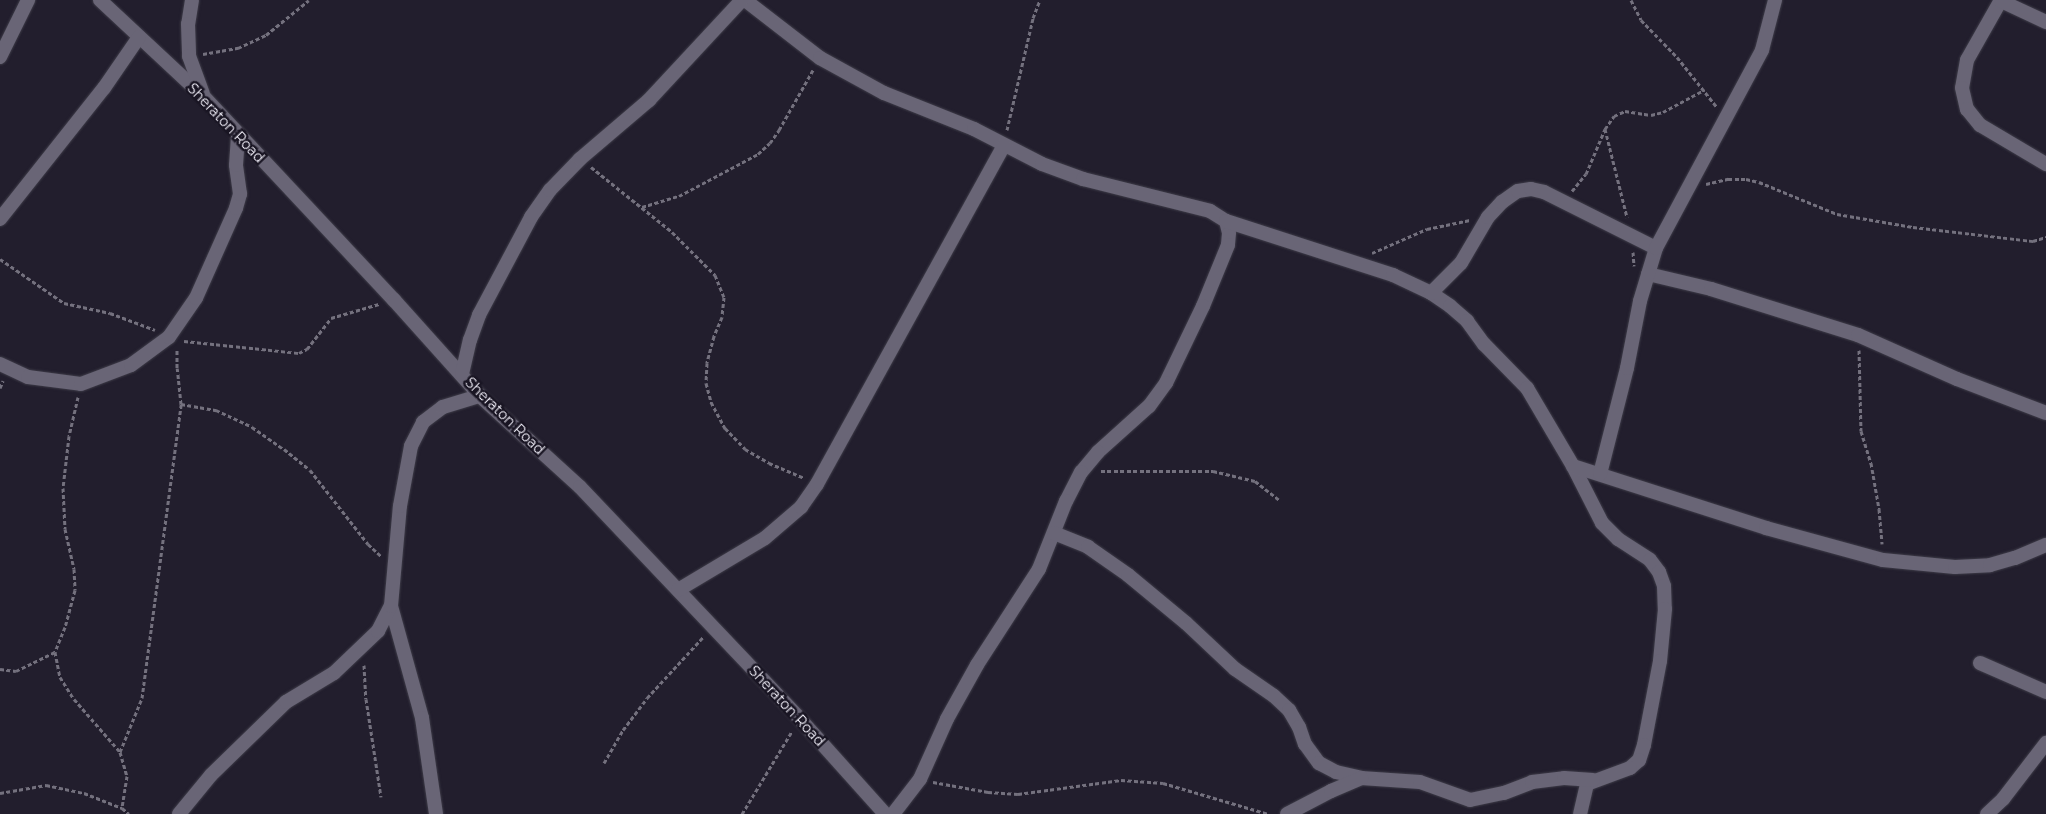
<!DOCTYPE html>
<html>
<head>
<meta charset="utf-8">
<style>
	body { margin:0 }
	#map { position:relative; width:2046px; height:814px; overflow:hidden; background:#221e2d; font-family:Montserrat,sans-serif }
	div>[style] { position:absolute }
	.path>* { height:3px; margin-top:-1.5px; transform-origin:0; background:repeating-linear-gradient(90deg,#74717e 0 4px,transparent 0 6.5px) }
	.roads { filter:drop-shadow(0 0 1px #3e3c48) drop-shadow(0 0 1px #3e3c48) }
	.minor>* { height:14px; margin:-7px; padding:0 7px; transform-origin:7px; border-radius:7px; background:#696576 }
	span { translate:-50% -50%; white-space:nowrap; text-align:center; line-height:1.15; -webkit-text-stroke:5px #191523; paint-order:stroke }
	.street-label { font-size:14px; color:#f5f3fd }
</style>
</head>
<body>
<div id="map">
	<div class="path">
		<div style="left:1631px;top:0;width:22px;rotate:63deg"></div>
		<div style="left:1641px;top:20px;width:52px;rotate:45.8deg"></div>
		<div style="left:1677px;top:57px;width:63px;rotate:51.5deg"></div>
		<div style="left:203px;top:54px;width:36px;rotate:-10deg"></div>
		<div style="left:238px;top:48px;width:31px;rotate:-25deg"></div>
		<div style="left:266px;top:35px;width:55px;rotate:-39.1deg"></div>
		<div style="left:1605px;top:129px;width:91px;rotate:76deg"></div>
		<div style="left:1007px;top:130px;width:115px;rotate:-76.9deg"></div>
		<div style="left:1033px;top:18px;width:19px;rotate:-69deg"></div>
		<div style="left:591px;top:167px;width:104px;rotate:38.7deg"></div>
		<div style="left:672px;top:232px;width:61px;rotate:45deg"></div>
		<div style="left:715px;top:275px;width:24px;rotate:68deg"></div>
		<div style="left:724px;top:297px;width:20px;rotate:96deg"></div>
		<div style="left:722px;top:317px;width:21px;rotate:113deg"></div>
		<div style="left:714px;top:336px;width:28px;rotate:105deg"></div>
		<div style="left:707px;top:363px;width:20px;rotate:93deg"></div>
		<div style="left:706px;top:383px;width:20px;rotate:75deg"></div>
		<div style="left:711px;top:402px;width:30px;rotate:62deg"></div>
		<div style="left:725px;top:428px;width:29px;rotate:46deg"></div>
		<div style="left:745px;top:449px;width:28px;rotate:30deg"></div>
		<div style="left:769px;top:463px;width:38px;rotate:23deg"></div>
		<div style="left:1706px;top:184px;width:23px;rotate:-13deg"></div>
		<div style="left:1728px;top:179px;width:18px"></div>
		<div style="left:1746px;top:179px;width:13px;rotate:13deg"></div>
		<div style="left:1759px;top:182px;width:84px;rotate:22.3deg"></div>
		<div style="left:1837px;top:214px;width:77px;rotate:9.7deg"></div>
		<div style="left:1913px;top:227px;width:121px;rotate:6.7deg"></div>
		<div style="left:2033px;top:241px;width:14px;rotate:-17deg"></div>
		<div style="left:1572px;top:191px;width:22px;rotate:-51deg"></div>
		<div style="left:1586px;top:174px;width:49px;rotate:-67.1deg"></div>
		<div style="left:1605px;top:129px;width:16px;rotate:-55deg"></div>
		<div style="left:1614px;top:116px;width:12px;rotate:-24deg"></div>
		<div style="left:1625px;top:111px;width:26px;rotate:9deg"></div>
		<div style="left:1651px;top:115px;width:12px;rotate:-14deg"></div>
		<div style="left:1663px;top:112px;width:47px;rotate:-28.2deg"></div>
		<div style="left:642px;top:207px;width:39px;rotate:-17deg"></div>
		<div style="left:679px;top:196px;width:89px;rotate:-28deg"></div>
		<div style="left:758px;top:154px;width:16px;rotate:-43deg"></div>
		<div style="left:770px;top:143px;width:16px;rotate:-55deg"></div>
		<div style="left:779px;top:130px;width:69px;rotate:-60.5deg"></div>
		<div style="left:1633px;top:252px;width:14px;rotate:86deg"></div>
		<div style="left:1372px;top:253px;width:60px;rotate:-23.6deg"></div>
		<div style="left:1427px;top:229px;width:44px;rotate:-11.8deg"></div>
		<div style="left:0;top:259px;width:78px;rotate:34.5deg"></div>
		<div style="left:64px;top:303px;width:47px;rotate:12.3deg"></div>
		<div style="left:110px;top:313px;width:48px;rotate:20.7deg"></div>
		<div style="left:184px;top:341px;width:116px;rotate:6deg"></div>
		<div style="left:299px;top:353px;width:9px;rotate:-27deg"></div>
		<div style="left:307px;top:349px;width:39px;rotate:-52deg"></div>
		<div style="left:331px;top:318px;width:50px;rotate:-16.3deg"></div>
		<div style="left:1859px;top:350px;width:81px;rotate:88.6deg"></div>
		<div style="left:1861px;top:431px;width:34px;rotate:73deg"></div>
		<div style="left:1871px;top:463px;width:47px;rotate:80.1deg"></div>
		<div style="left:1879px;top:509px;width:35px;rotate:85deg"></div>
		<div style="left:0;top:388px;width:8px;rotate:-67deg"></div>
		<div style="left:78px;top:397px;width:40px;rotate:103deg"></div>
		<div style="left:69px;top:436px;width:52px;rotate:96.6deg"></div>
		<div style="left:63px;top:488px;width:41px;rotate:87.2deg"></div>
		<div style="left:65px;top:529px;width:41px;rotate:77.3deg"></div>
		<div style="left:74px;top:569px;width:21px;rotate:87deg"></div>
		<div style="left:75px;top:590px;width:38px;rotate:105deg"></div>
		<div style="left:65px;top:627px;width:27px;rotate:112deg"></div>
		<div style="left:55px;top:652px;width:25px;rotate:79deg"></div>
		<div style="left:60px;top:677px;width:26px;rotate:58deg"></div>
		<div style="left:74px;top:699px;width:70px;rotate:49deg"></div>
		<div style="left:120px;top:752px;width:25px;rotate:74deg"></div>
		<div style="left:127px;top:776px;width:32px;rotate:99deg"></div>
		<div style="left:181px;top:404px;width:36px;rotate:10deg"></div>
		<div style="left:216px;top:410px;width:40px;rotate:25deg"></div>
		<div style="left:252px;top:427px;width:39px;rotate:35deg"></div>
		<div style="left:284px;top:449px;width:33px;rotate:39deg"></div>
		<div style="left:310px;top:470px;width:94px;rotate:51.9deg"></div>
		<div style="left:368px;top:544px;width:18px;rotate:43deg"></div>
		<div style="left:1101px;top:471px;width:112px"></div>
		<div style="left:1213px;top:471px;width:43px;rotate:13.4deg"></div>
		<div style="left:1255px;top:481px;width:31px;rotate:38deg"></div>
		<div style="left:364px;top:665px;width:34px;rotate:87deg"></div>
		<div style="left:366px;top:699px;width:99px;rotate:81.3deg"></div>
		<div style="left:0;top:669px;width:16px;rotate:7deg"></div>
		<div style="left:16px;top:671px;width:43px;rotate:-26deg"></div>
		<div style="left:120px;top:752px;width:58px;rotate:-67.8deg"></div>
		<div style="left:142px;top:698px;width:297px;rotate:-82.4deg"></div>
		<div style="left:181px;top:404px;width:36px;rotate:-96deg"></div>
		<div style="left:177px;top:368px;width:19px;rotate:-90deg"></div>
		<div style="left:604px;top:763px;width:38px;rotate:-60deg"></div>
		<div style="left:623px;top:730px;width:40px;rotate:-53deg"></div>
		<div style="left:647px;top:698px;width:84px;rotate:-47.4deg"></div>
		<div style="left:933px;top:782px;width:56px;rotate:10.3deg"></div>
		<div style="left:988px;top:792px;width:30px;rotate:4deg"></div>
		<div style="left:1018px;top:794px;width:104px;rotate:-7.7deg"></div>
		<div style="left:1121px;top:780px;width:42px;rotate:4.1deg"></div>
		<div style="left:1163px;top:783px;width:109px;rotate:16.4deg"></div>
		<div style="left:0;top:793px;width:47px;rotate:-9.9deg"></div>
		<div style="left:46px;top:785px;width:39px;rotate:12deg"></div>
		<div style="left:84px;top:793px;width:41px;rotate:21.5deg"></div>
		<div style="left:122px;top:808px;width:9px;rotate:41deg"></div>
		<div style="left:742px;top:814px;width:97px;rotate:-58.9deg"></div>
	</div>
	<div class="roads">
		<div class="minor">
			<div style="left:100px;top:0;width:142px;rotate:43deg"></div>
			<div style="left:204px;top:97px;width:278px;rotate:46.9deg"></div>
			<div style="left:394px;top:300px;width:129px;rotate:48.1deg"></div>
			<div style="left:480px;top:396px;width:135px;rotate:42.3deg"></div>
			<div style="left:580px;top:487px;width:318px;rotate:46.5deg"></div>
			<div style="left:799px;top:718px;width:129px;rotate:48.1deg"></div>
			<div style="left:192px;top:0;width:24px;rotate:99deg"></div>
			<div style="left:188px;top:24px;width:32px;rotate:88deg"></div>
			<div style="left:189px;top:56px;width:40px;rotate:69.8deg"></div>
			<div style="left:745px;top:0;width:95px;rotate:37.7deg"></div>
			<div style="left:820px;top:58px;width:73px;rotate:28.7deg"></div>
			<div style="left:884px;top:93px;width:97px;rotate:21.8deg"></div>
			<div style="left:974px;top:129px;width:76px;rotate:27.2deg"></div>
			<div style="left:1042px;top:164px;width:44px;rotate:20.1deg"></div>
			<div style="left:1083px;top:179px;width:131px;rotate:14.1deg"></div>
			<div style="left:1210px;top:211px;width:19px;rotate:32deg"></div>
			<div style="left:1226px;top:221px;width:12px;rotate:76deg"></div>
			<div style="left:1229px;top:233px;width:12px;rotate:95deg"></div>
			<div style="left:1228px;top:245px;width:66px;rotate:112.3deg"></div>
			<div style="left:1203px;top:306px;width:85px;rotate:115.7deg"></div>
			<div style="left:1166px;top:383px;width:29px;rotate:126deg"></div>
			<div style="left:1149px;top:406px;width:69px;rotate:138deg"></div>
			<div style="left:1098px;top:452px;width:26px;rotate:130deg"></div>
			<div style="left:1081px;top:472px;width:33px;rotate:117deg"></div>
			<div style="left:1066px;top:501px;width:73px;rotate:111.7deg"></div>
			<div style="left:1039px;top:569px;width:114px;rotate:122.9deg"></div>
			<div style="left:977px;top:665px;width:62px;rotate:119.1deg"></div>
			<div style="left:947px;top:719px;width:66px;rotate:114.2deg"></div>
			<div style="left:920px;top:779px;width:44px;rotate:127.6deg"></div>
			<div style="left:2001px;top:0;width:69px;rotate:119.5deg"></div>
			<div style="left:1967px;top:60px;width:28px;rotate:100deg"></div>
			<div style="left:1962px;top:88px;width:22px;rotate:77deg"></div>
			<div style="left:1967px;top:109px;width:21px;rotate:51deg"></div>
			<div style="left:1980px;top:125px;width:77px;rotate:30.6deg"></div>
			<div style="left:2001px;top:1px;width:50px;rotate:25deg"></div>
			<div style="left:0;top:57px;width:64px;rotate:-63.8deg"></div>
			<div style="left:0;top:219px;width:167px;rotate:-51.6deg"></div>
			<div style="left:104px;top:88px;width:62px;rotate:-55.5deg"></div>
			<div style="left:1226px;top:221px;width:176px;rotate:17.9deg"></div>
			<div style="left:1393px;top:275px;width:42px;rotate:25.3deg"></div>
			<div style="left:1431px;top:293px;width:23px;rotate:34deg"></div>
			<div style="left:1450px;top:306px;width:23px;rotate:41deg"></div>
			<div style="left:1467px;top:321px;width:29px;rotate:54deg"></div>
			<div style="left:1484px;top:344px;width:62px;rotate:45.7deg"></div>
			<div style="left:1527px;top:388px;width:91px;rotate:59.5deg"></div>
			<div style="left:1573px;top:466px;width:64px;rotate:63deg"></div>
			<div style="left:1602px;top:523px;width:23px;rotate:45deg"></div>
			<div style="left:1618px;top:539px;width:38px;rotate:33deg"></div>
			<div style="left:1650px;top:560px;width:15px;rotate:53deg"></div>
			<div style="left:1659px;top:572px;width:15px;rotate:70deg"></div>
			<div style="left:1664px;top:586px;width:23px;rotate:88deg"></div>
			<div style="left:1665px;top:609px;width:52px;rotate:95.5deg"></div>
			<div style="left:1660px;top:661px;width:86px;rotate:100.8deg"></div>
			<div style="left:1644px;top:745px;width:16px;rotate:108deg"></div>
			<div style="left:1639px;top:760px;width:12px;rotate:138deg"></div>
			<div style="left:1630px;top:768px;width:46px;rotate:159.6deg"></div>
			<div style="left:1587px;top:784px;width:31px;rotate:103deg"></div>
			<div style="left:1648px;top:274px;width:65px;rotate:13.4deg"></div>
			<div style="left:1711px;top:289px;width:154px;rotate:17.4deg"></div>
			<div style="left:1858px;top:335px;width:108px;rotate:24deg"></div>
			<div style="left:1957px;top:379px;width:95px;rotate:20.9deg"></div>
			<div style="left:1431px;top:293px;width:42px;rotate:-45deg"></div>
			<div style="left:1461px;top:263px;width:53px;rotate:-59.6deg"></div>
			<div style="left:1488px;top:217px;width:21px;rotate:-47deg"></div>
			<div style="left:1502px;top:202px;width:19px;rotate:-35deg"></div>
			<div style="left:1518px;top:191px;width:13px;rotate:-9deg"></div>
			<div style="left:1531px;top:189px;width:13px;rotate:13deg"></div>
			<div style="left:1544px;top:192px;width:125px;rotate:26.6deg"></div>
			<div style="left:0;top:364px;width:31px;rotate:25deg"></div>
			<div style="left:28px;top:377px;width:53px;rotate:7.5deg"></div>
			<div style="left:81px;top:384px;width:53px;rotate:-20.8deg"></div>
			<div style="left:131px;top:365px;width:47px;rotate:-36.4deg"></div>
			<div style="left:169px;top:337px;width:47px;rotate:-55.3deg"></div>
			<div style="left:196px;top:298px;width:98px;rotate:-66deg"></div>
			<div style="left:236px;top:208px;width:15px;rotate:-74deg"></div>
			<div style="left:240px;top:194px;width:29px;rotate:-98deg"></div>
			<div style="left:236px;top:165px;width:30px;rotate:-86deg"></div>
			<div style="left:462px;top:374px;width:35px;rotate:-77deg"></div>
			<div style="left:470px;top:340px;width:27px;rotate:-70deg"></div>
			<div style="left:479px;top:315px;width:111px;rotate:-62deg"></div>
			<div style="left:531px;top:217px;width:33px;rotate:-55deg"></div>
			<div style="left:550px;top:190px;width:43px;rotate:-45.9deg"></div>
			<div style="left:580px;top:159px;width:91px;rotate:-40.5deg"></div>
			<div style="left:649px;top:100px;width:137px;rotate:-47.1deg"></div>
			<div style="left:1573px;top:466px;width:203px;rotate:17.8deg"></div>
			<div style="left:1766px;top:528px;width:121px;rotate:15.3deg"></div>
			<div style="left:1883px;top:560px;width:72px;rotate:5.6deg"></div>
			<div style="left:1955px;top:567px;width:35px;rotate:-3deg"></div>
			<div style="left:1990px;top:565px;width:26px;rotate:-16deg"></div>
			<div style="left:2015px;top:558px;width:34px;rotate:-23deg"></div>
			<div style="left:1600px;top:474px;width:109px;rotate:-75.7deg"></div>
			<div style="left:1627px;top:368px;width:68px;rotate:-79deg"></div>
			<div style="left:1640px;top:301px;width:55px;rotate:-73.2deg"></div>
			<div style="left:1656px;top:248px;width:225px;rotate:-61.8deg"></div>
			<div style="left:1762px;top:50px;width:52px;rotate:-75.4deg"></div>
			<div style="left:1054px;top:533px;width:37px;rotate:22deg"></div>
			<div style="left:1088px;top:547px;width:49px;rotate:35deg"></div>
			<div style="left:1128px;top:575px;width:75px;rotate:39.6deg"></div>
			<div style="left:1186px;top:623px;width:67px;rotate:43.2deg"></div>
			<div style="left:1235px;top:669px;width:47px;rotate:34.7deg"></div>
			<div style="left:1274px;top:696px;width:21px;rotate:43deg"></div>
			<div style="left:1289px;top:710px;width:20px;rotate:60deg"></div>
			<div style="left:1299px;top:727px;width:18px;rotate:71deg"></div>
			<div style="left:1305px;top:744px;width:24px;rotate:54deg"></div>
			<div style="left:1319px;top:763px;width:19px;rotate:28deg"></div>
			<div style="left:1336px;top:772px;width:26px;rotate:13deg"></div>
			<div style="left:1361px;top:778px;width:59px;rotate:3.9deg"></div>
			<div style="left:1420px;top:782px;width:53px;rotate:19.8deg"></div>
			<div style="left:1470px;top:800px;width:35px;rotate:-12deg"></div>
			<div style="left:1504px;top:793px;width:30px;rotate:-21deg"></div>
			<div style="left:1532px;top:782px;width:32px;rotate:-7deg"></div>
			<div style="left:1564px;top:778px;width:29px;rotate:4deg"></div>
			<div style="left:678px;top:590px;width:101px;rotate:-30.9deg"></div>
			<div style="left:765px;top:538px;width:48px;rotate:-40.7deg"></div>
			<div style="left:801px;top:507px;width:28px;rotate:-55deg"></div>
			<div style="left:817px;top:484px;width:387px;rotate:-61.1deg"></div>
			<div style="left:391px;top:606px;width:116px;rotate:74.5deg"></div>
			<div style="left:422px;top:718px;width:97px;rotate:81.7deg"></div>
			<div style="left:1980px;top:663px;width:72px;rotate:23.7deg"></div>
			<div style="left:179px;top:814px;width:50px;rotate:-50.6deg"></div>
			<div style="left:211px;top:775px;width:105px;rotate:-44.2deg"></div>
			<div style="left:286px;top:702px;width:56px;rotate:-31.1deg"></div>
			<div style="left:334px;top:673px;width:61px;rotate:-43.7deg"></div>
			<div style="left:378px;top:631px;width:28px;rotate:-63deg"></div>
			<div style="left:391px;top:606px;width:100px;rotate:-84.9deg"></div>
			<div style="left:400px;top:506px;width:61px;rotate:-79.6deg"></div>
			<div style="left:411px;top:446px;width:27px;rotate:-63deg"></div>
			<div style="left:423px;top:422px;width:25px;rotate:-37deg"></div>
			<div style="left:443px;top:407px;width:39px;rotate:-17deg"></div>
			<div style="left:1287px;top:814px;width:50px;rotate:-27.6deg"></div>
			<div style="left:1331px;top:791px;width:33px;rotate:-23deg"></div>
			<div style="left:1987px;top:814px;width:22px;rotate:-43deg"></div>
			<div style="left:2003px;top:799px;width:71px;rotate:-52.5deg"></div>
		</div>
	</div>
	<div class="street-label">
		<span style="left:226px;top:123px;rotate:46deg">Sheraton Road</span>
		<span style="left:505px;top:416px;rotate:44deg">Sheraton Road</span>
		<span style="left:787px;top:706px;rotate:47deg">Sheraton Road</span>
	</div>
</div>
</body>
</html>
